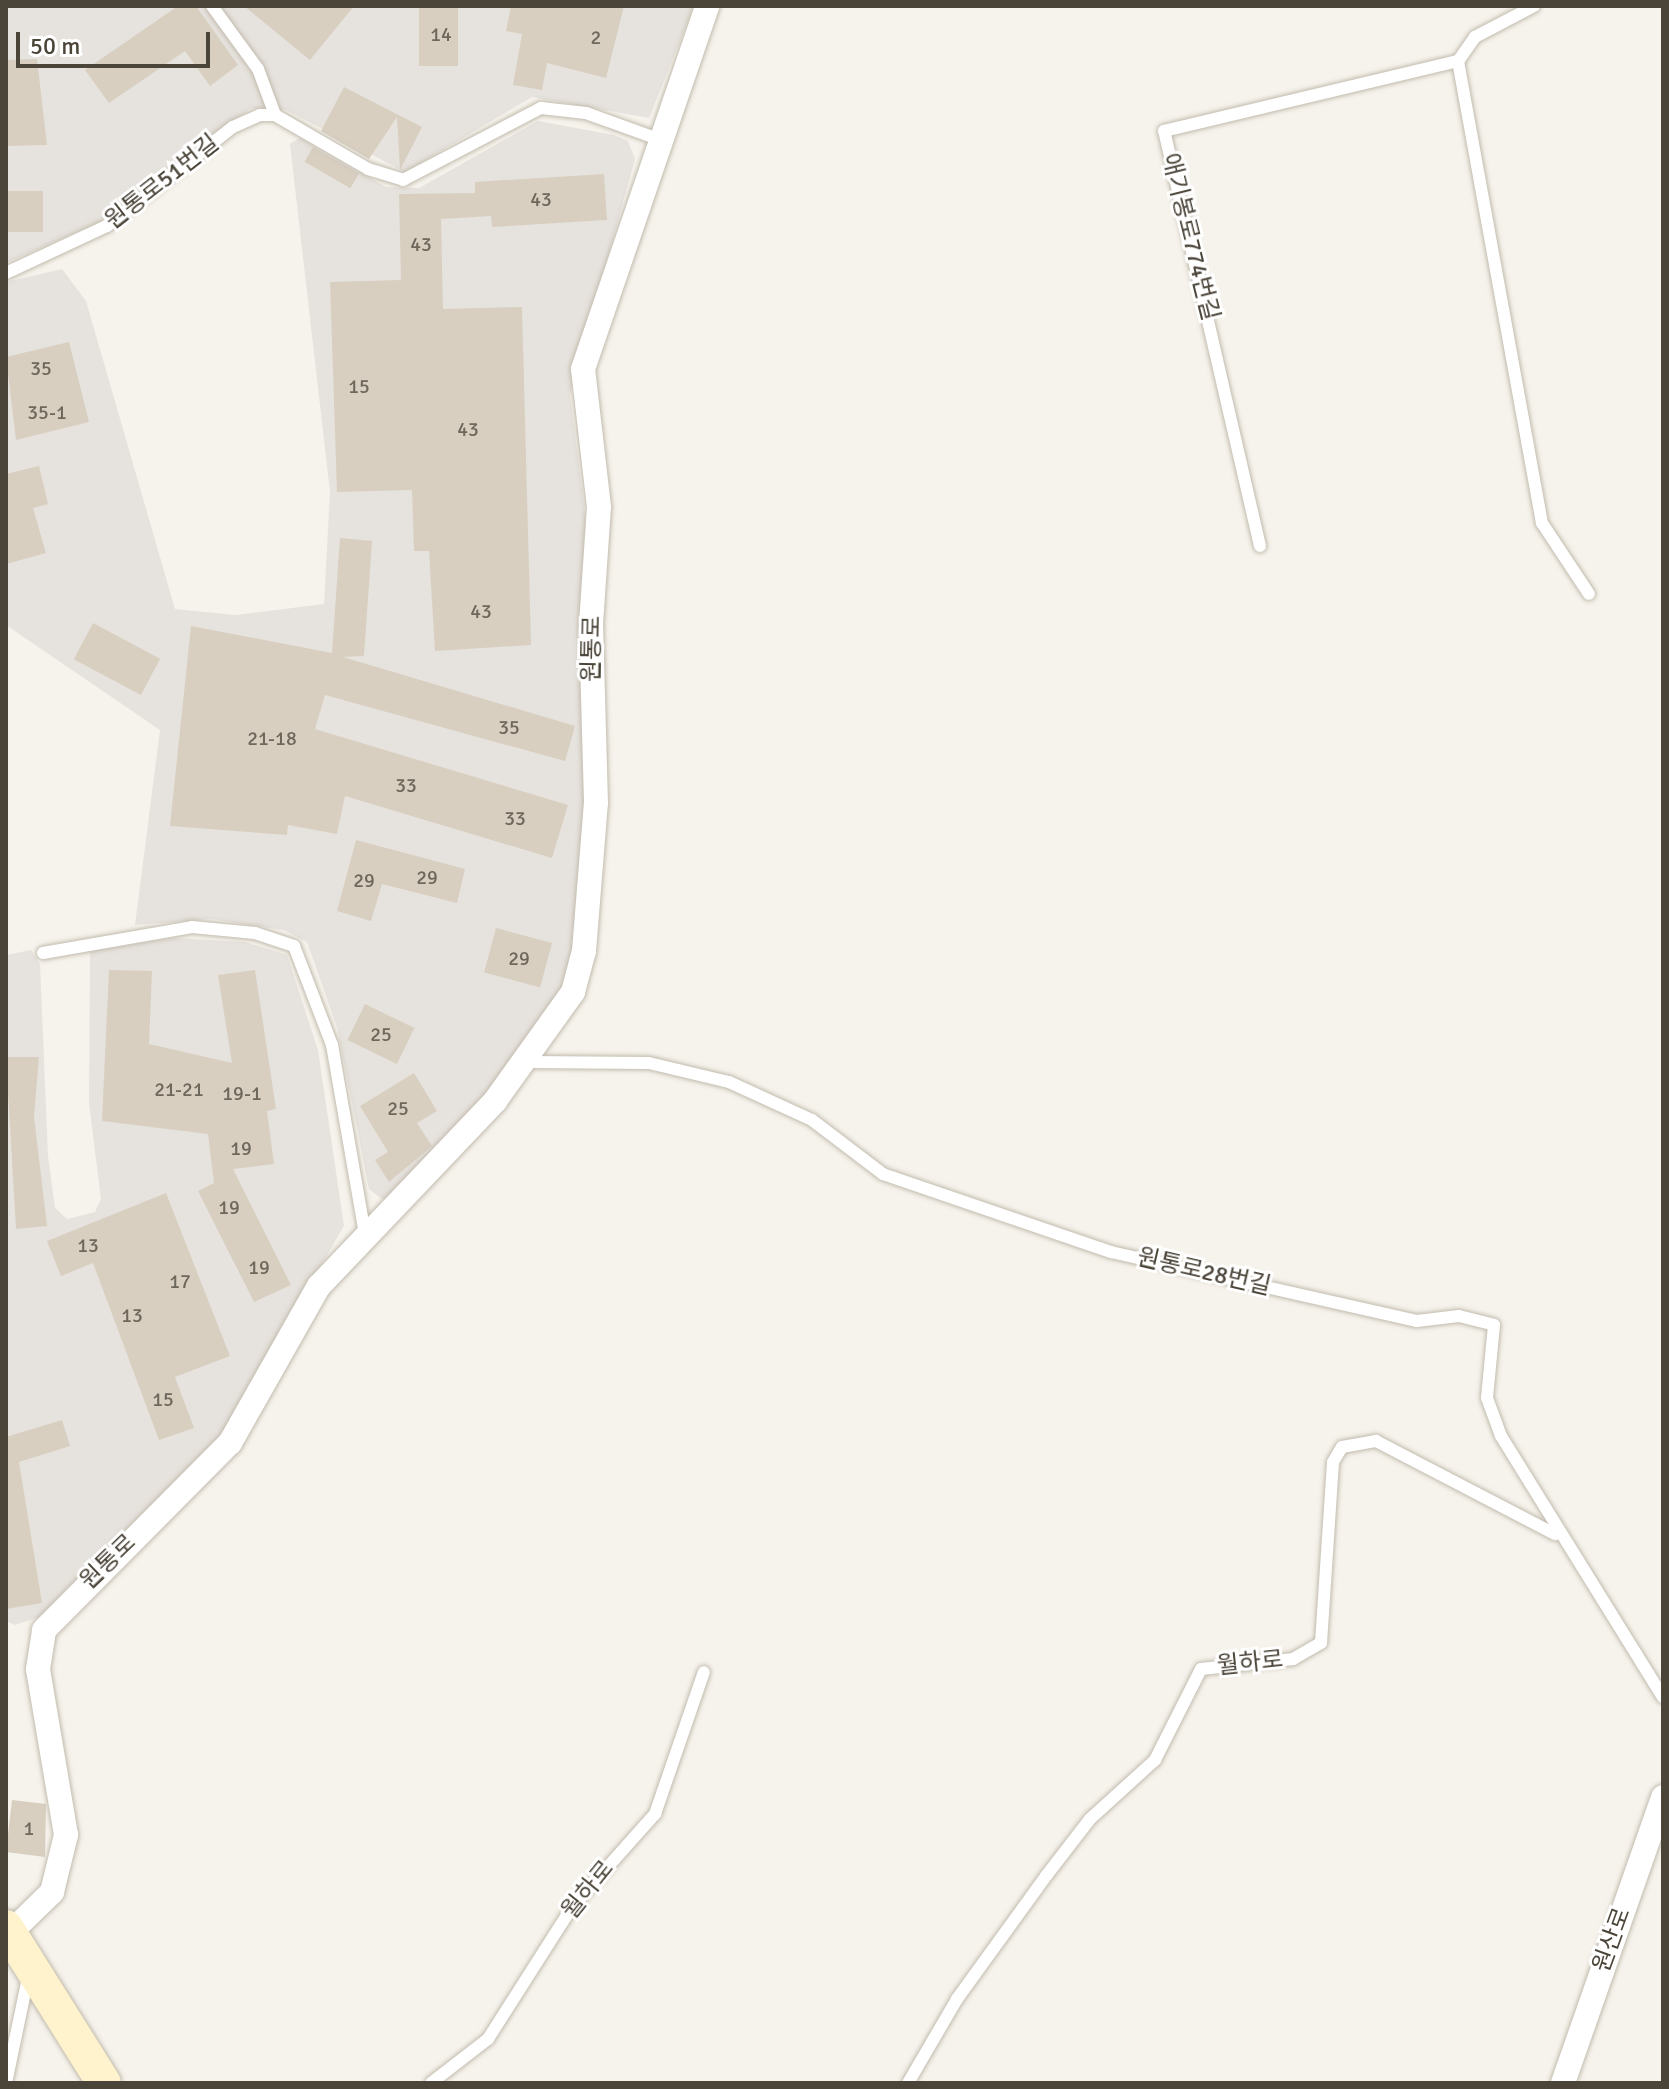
<!DOCTYPE html>
<html>
<head>
<meta charset="utf-8">
<style>
	body { margin:0 }
	#map { position:relative; width:1669px; height:2089px; overflow:hidden; background:#f6f3ec; font-family:Signika,"Noto Sans KR",sans-serif }
	div>[style] { position:absolute }
	.industrial>* { inset:0; background:#e6e2dd }
	.building>* { inset:0; background:#d8cfc1; transform-origin:0 0 }
	.roads { filter:drop-shadow(0 0 2px #c2bbae) drop-shadow(0 0 2px #c2bbae) }
	.lane>* { height:12px; margin:-6px; padding:0 6px; transform-origin:6px; border-radius:6px; background:#fff }
	.street>* { height:24px; margin:-12px; padding:0 12px; transform-origin:12px; border-radius:12px; background:#fff }
	.secondary>* { height:34px; margin:-17px; padding:0 17px; transform-origin:17px; border-radius:17px; background:#fff3cd }
	span { translate:-50% -50%; white-space:nowrap; text-align:center; line-height:1.15; -webkit-text-stroke:6px #fff; paint-order:stroke }
	.number-label { font-size:20px; color:#6e675b }
	.number-label span { -webkit-text-stroke-width:0 }
	.street-label { font-size:24px; color:#4b4439 }
	.frame { position:absolute; inset:0; border:8px solid #4b4439; pointer-events:none }
	.scale { position:absolute; left:16px; top:32px; width:194px; height:36px; box-sizing:border-box; border:4px solid #4b4439; border-top:0; padding-left:10px; font-size:24px; line-height:28px; white-space:nowrap; color:#4b4439; -webkit-text-stroke:6px #fff; paint-order:stroke }
</style>
</head>
<body>
<div id="map">
	<div class="industrial">
		<div style="clip-path:polygon(6px 6px,694px 6px,649px 118px,532px 97px,405px 172px,286px 110px,251px 108px,100px 222px,6px 263px)"></div>
		<div style="clip-path:polygon(538px 121px,614px 135px,628px 141px,635px 159px,570px 395px,587px 531px,584px 829px,572px 955px,560px 992px,498px 1085px,391px 1198px,382px 1199px,369px 1189px,337px 1027px,307px 942px,284px 930px,211px 919px,135px 925px,160px 730px,6px 625px,6px 282px,62px 269px,86px 301px,175px 609px,235px 615px,324px 604px,330px 492px,290px 144px,300px 138px,386px 187px,419px 188px)"></div>
		<div style="clip-path:polygon(172px 938px,245px 942px,287px 955px,318px 1050px,344px 1226px,223px 1434px,39px 1617px,15px 1625px,6px 1621px,6px 955px,31px 950px,40px 964px,48px 1156px,55px 1208px,67px 1219px,95px 1212px,101px 1199px,89px 1103px,90px 951px)"></div>
	</div>
	<div class="building">
		<div style="clip-path:polygon(178px 6px,196px 6px,238px 65px,210px 86px,185px 51px,109px 103px,85px 70px)"></div>
		<div style="clip-path:polygon(244px 6px,354px 6px,310px 60px)"></div>
		<div style="left:419px;top:6px;width:39px;height:60px"></div>
		<div style="clip-path:polygon(511px 6px,624px 6px,606px 78px,547px 63px,542px 90px,513px 85px,522px 34px,506px 31px)"></div>
		<div style="clip-path:polygon(37px 59px,47px 145px,6px 146px,6px 60px)"></div>
		<div style="clip-path:polygon(344px 87px,422px 127px,400px 170px,397px 117px,369px 159px,321px 131px)"></div>
		<div style="left:313px;top:147px;width:53px;height:17px;rotate:30deg"></div>
		<div style="clip-path:polygon(604px 174px,607px 220px,492px 227px,491px 216px,441px 219px,443px 309px,522px 307px,531px 645px,435px 651px,429px 551px,414px 551px,412px 490px,337px 492px,330px 282px,401px 280px,399px 194px,475px 193px,475px 182px)"></div>
		<div style="left:7px;top:191px;width:36px;height:41px"></div>
		<div style="clip-path:polygon(69px 342px,89px 422px,16px 440px,6px 357px)"></div>
		<div style="clip-path:polygon(39px 466px,48px 504px,33px 508px,46px 553px,6px 564px,6px 474px)"></div>
		<div style="clip-path:polygon(340px 538px,372px 541px,364px 656px,343px 657px,575px 726px,565px 761px,325px 695px,315px 729px,568px 805px,552px 858px,345px 796px,337px 834px,288px 825px,287px 835px,170px 826px,191px 626px,332px 653px)"></div>
		<div style="left:93px;top:623px;width:76px;height:41px;rotate:28deg"></div>
		<div style="clip-path:polygon(356px 840px,465px 869px,457px 903px,382px 884px,371px 921px,337px 911px)"></div>
		<div style="left:496px;top:928px;width:58px;height:46px;rotate:15deg"></div>
		<div style="clip-path:polygon(109px 970px,152px 971px,149px 1044px,232px 1063px,218px 975px,255px 970px,276px 1109px,267px 1111px,274px 1164px,233px 1169px,291px 1285px,254px 1302px,198px 1191px,214px 1183px,208px 1134px,102px 1121px)"></div>
		<div style="left:365px;top:1004px;width:55px;height:40px;rotate:26deg"></div>
		<div style="clip-path:polygon(6px 1057px,39px 1057px,34px 1117px,47px 1226px,16px 1229px)"></div>
		<div style="clip-path:polygon(414px 1073px,437px 1111px,417px 1123px,432px 1146px,389px 1182px,375px 1160px,388px 1152px,360px 1106px)"></div>
		<div style="clip-path:polygon(166px 1193px,230px 1356px,175px 1377px,194px 1428px,159px 1440px,93px 1263px,61px 1276px,47px 1241px)"></div>
		<div style="clip-path:polygon(62px 1420px,70px 1446px,19px 1462px,42px 1603px,6px 1609px,6px 1437px)"></div>
		<div style="clip-path:polygon(12px 1800px,46px 1804px,45px 1857px,6px 1852px)"></div>
	</div>
	<div class="roads">
		<div class="lane">
			<div style="left:212px;top:6px;width:78px;rotate:53.9deg"></div>
			<div style="left:258px;top:69px;width:49px;rotate:69.7deg"></div>
			<div style="left:1534px;top:6px;width:67px;rotate:152.3deg"></div>
			<div style="left:1475px;top:37px;width:29px;rotate:125deg"></div>
			<div style="left:1458px;top:61px;width:470px;rotate:79.7deg"></div>
			<div style="left:1542px;top:523px;width:85px;rotate:56.5deg"></div>
			<div style="left:6px;top:273px;width:111px;rotate:-25deg"></div>
			<div style="left:107px;top:226px;width:160px;rotate:-38.2deg"></div>
			<div style="left:233px;top:127px;width:30px;rotate:-24deg"></div>
			<div style="left:260px;top:115px;width:15px"></div>
			<div style="left:275px;top:115px;width:108px;rotate:30.1deg"></div>
			<div style="left:368px;top:169px;width:37px;rotate:17deg"></div>
			<div style="left:403px;top:180px;width:156px;rotate:-27.6deg"></div>
			<div style="left:541px;top:108px;width:45px;rotate:6.3deg"></div>
			<div style="left:586px;top:113px;width:77px;rotate:19.9deg"></div>
			<div style="left:1260px;top:546px;width:426px;rotate:-103deg"></div>
			<div style="left:1164px;top:131px;width:302px;rotate:-13.4deg"></div>
			<div style="left:43px;top:953px;width:151px;rotate:-9.9deg"></div>
			<div style="left:192px;top:927px;width:63px;rotate:5.4deg"></div>
			<div style="left:255px;top:933px;width:41px;rotate:18.4deg"></div>
			<div style="left:294px;top:946px;width:106px;rotate:69deg"></div>
			<div style="left:332px;top:1045px;width:192px;rotate:80.1deg"></div>
			<div style="left:528px;top:1062px;width:121px;rotate:0.5deg"></div>
			<div style="left:649px;top:1063px;width:82px;rotate:13.4deg"></div>
			<div style="left:729px;top:1082px;width:91px;rotate:24.6deg"></div>
			<div style="left:812px;top:1120px;width:89px;rotate:37.3deg"></div>
			<div style="left:883px;top:1174px;width:241px;rotate:18.9deg"></div>
			<div style="left:1111px;top:1252px;width:314px;rotate:12.7deg"></div>
			<div style="left:1417px;top:1321px;width:42px;rotate:-6.8deg"></div>
			<div style="left:1459px;top:1316px;width:36px;rotate:14deg"></div>
			<div style="left:1494px;top:1325px;width:73px;rotate:95.5deg"></div>
			<div style="left:1487px;top:1398px;width:40px;rotate:69.8deg"></div>
			<div style="left:1501px;top:1436px;width:307px;rotate:58.2deg"></div>
			<div style="left:6px;top:2083px;width:107px;rotate:-78.2deg"></div>
			<div style="left:431px;top:2083px;width:72px;rotate:-37.7deg"></div>
			<div style="left:488px;top:2039px;width:156px;rotate:-57.5deg"></div>
			<div style="left:572px;top:1907px;width:125px;rotate:-48.3deg"></div>
			<div style="left:655px;top:1814px;width:150px;rotate:-71deg"></div>
			<div style="left:908px;top:2083px;width:97px;rotate:-59.7deg"></div>
			<div style="left:957px;top:1999px;width:152px;rotate:-54.1deg"></div>
			<div style="left:1046px;top:1876px;width:72px;rotate:-52.3deg"></div>
			<div style="left:1090px;top:1819px;width:88px;rotate:-42.2deg"></div>
			<div style="left:1155px;top:1760px;width:102px;rotate:-63.2deg"></div>
			<div style="left:1201px;top:1669px;width:93px;rotate:-6.2deg"></div>
			<div style="left:1293px;top:1659px;width:32px;rotate:-30deg"></div>
			<div style="left:1321px;top:1643px;width:181px;rotate:-86.2deg"></div>
			<div style="left:1333px;top:1462px;width:17px;rotate:-59deg"></div>
			<div style="left:1342px;top:1447px;width:35px;rotate:-10deg"></div>
			<div style="left:1376px;top:1441px;width:202px;rotate:27.5deg"></div>
		</div>
		<div class="street">
			<div style="left:10px;top:1933px;width:59px;rotate:-44.3deg"></div>
			<div style="left:52px;top:1892px;width:59px;rotate:-76.2deg"></div>
			<div style="left:66px;top:1835px;width:168px;rotate:-99.6deg"></div>
			<div style="left:38px;top:1669px;width:39px;rotate:-81deg"></div>
			<div style="left:44px;top:1630px;width:264px;rotate:-45.2deg"></div>
			<div style="left:230px;top:1443px;width:180px;rotate:-60.5deg"></div>
			<div style="left:319px;top:1286px;width:255px;rotate:-46.4deg"></div>
			<div style="left:495px;top:1101px;width:134px;rotate:-54.4deg"></div>
			<div style="left:573px;top:992px;width:42px;rotate:-75deg"></div>
			<div style="left:584px;top:951px;width:148px;rotate:-85.4deg"></div>
			<div style="left:596px;top:803px;width:179px;rotate:-91.6deg"></div>
			<div style="left:591px;top:624px;width:117px;rotate:-86.1deg"></div>
			<div style="left:599px;top:507px;width:139px;rotate:-96.6deg"></div>
			<div style="left:583px;top:369px;width:384px;rotate:-71.1deg"></div>
			<div style="left:1563px;top:2083px;width:303px;rotate:-70.7deg"></div>
		</div>
		<div class="secondary">
			<div style="left:6px;top:1927px;width:184px;rotate:57.9deg"></div>
		</div>
	</div>
	<div class="number-label">
		<span style="left:441px;top:34px">14</span>
		<span style="left:596px;top:37px">2</span>
		<span style="left:541px;top:199px">43</span>
		<span style="left:421px;top:244px">43</span>
		<span style="left:41px;top:368px">35</span>
		<span style="left:359px;top:386px">15</span>
		<span style="left:47px;top:412px">35-1</span>
		<span style="left:468px;top:429px">43</span>
		<span style="left:481px;top:611px">43</span>
		<span style="left:509px;top:727px">35</span>
		<span style="left:272px;top:738px">21-18</span>
		<span style="left:406px;top:785px">33</span>
		<span style="left:515px;top:818px">33</span>
		<span style="left:427px;top:877px">29</span>
		<span style="left:364px;top:880px">29</span>
		<span style="left:519px;top:958px">29</span>
		<span style="left:381px;top:1034px">25</span>
		<span style="left:179px;top:1089px">21-21</span>
		<span style="left:242px;top:1093px">19-1</span>
		<span style="left:398px;top:1108px">25</span>
		<span style="left:241px;top:1148px">19</span>
		<span style="left:229px;top:1207px">19</span>
		<span style="left:88px;top:1245px">13</span>
		<span style="left:259px;top:1267px">19</span>
		<span style="left:180px;top:1281px">17</span>
		<span style="left:132px;top:1315px">13</span>
		<span style="left:163px;top:1399px">15</span>
		<span style="left:29px;top:1828px">1</span>
	</div>
	<div class="street-label">
		<span style="left:162px;top:182px;rotate:-38deg">원통로51번길</span>
		<span style="left:1190px;top:237px;rotate:76deg">애기봉로774번길</span>
		<span style="left:592px;top:649px;rotate:-89deg">원통로</span>
		<span style="left:1204px;top:1272px;rotate:13deg">원통로28번길</span>
		<span style="left:108px;top:1562px;rotate:-44deg">원통로</span>
		<span style="left:1250px;top:1663px;rotate:-6deg">월하로</span>
		<span style="left:588px;top:1890px;rotate:-51deg">월하로</span>
		<span style="left:1612px;top:1940px;rotate:-70deg">원산로</span>
	</div>
	<div class="frame"></div>
	<div class="scale">50 m</div>
</div>
</body>
</html>
